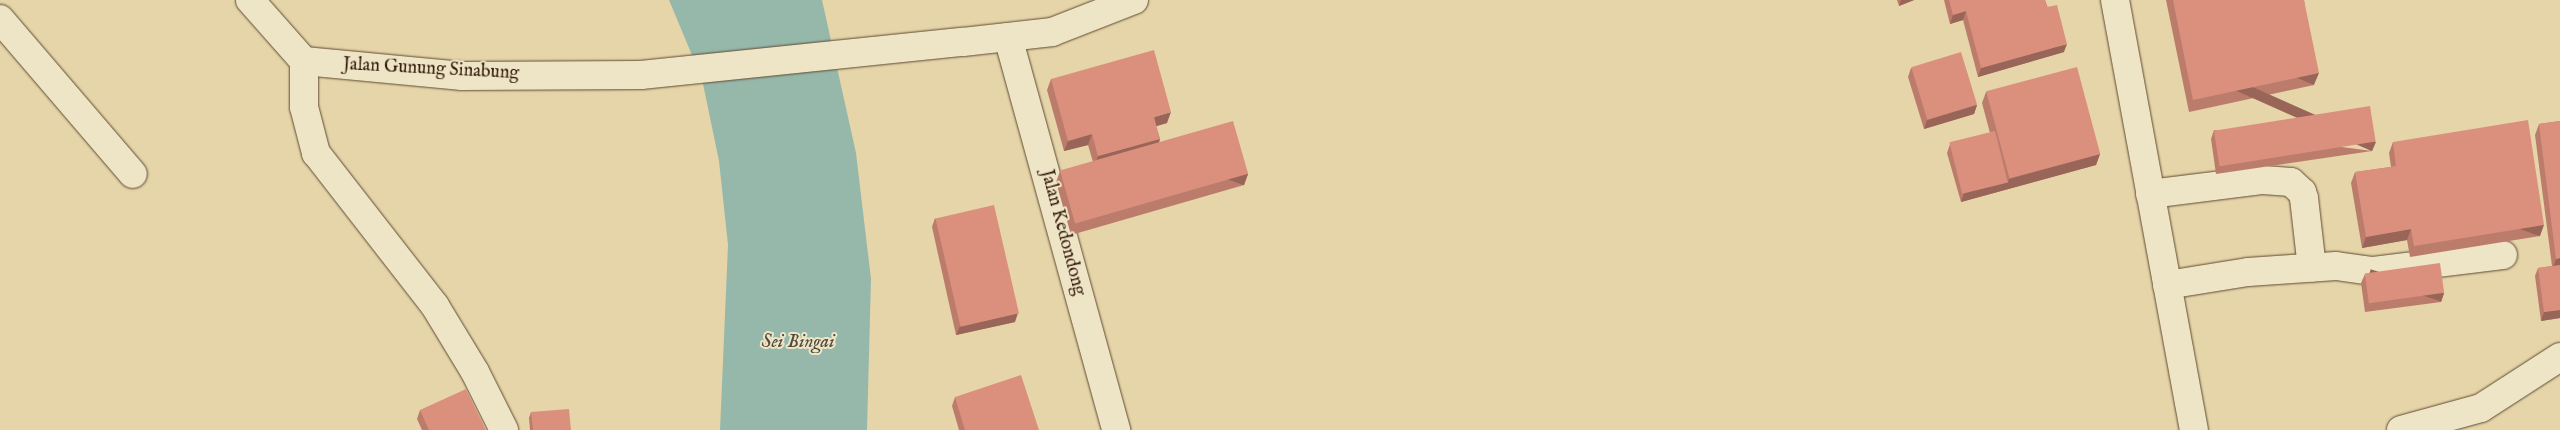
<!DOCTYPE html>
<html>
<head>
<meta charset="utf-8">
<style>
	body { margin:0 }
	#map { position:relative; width:2560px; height:430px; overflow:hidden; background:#e5d5a8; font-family:"IM FELL English",serif }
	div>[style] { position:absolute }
	.water>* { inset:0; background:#96b8ab }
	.roads { filter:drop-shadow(0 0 1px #604a32) drop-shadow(0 0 1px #604a32) }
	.minor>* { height:28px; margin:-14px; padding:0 14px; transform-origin:14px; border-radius:14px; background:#eee4c6 }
	.wall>* { inset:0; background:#bc7c6c }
	.shaded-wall>* { inset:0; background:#996558; transform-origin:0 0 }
	.building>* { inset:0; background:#db907e; transform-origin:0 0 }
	span { translate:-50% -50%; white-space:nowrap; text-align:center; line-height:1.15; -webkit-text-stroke:4px #eee4c6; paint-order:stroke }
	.street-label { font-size:18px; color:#331b0b }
	.water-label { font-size:19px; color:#514a3b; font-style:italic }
</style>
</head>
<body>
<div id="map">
	<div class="water">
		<div style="clip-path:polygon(669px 0,822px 0,856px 153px,871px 279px,867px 430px,720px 430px,728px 245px,719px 161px,702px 79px)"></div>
	</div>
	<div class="roads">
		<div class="minor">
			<div style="left:250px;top:0;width:81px;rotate:48.5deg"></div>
			<div style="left:304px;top:61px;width:159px;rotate:5.4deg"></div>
			<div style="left:462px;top:76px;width:179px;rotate:-0.3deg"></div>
			<div style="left:641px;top:75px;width:324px;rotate:-5.9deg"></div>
			<div style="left:963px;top:42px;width:90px;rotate:-6.4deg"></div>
			<div style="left:1052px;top:32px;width:88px;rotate:-21.3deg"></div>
			<div style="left:2115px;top:0;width:437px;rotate:79.6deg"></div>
			<div style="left:0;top:19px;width:204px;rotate:49.4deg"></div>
			<div style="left:1008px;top:37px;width:408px;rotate:74.6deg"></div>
			<div style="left:304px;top:61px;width:46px;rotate:90deg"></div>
			<div style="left:304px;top:107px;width:48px;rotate:75.4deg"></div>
			<div style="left:316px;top:153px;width:194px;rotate:52.1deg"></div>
			<div style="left:435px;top:306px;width:77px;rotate:58.8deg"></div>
			<div style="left:475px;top:372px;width:65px;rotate:63.4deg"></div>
			<div style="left:2150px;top:194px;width:114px;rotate:-7.1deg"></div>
			<div style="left:2263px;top:180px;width:28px;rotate:4deg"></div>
			<div style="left:2291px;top:182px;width:15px;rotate:42deg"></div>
			<div style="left:2302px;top:192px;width:6px;rotate:72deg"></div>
			<div style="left:2304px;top:198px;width:70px;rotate:83.5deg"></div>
			<div style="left:2167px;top:285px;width:82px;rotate:-9.1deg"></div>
			<div style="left:2248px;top:272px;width:88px;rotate:-3.9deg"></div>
			<div style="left:2336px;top:266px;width:37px;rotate:8deg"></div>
			<div style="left:2373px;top:271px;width:131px;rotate:-7deg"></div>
			<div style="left:2401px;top:430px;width:83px;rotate:-15.4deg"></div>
			<div style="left:2481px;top:408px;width:94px;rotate:-32.8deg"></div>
		</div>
	</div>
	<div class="wall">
		<div style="clip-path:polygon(1897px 0,1914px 0,1899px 6px)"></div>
		<div style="clip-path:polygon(1944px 0,2045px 0,2064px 52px,1978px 77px,1963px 20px,1950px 24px)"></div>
		<div style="clip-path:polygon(2166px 0,2304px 0,2314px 85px,2189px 112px)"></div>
		<div style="clip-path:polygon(1911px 68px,1977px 105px,1974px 114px,1924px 129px,1908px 77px)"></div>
		<div style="clip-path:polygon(1051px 79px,1167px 123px,1156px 126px,1160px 139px,1159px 142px,1248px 174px,1244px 185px,1071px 235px,1056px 182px,1060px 171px,1093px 162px,1088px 145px,1064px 151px,1047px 90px)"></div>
		<div style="clip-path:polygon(1986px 92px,2100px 154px,2096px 165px,1961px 202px,1947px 153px,1950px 144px,1990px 133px,1982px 103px)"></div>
		<div style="clip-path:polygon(2560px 121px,2560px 318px,2541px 321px,2535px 276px,2538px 268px,2552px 266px,2535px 135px,2539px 124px)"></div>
		<div style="clip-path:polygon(2214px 130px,2372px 151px,2216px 174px,2211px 139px)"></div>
		<div style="clip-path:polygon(2393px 142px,2540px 236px,2410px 257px,2407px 240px,2362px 248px,2351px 183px,2355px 172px,2391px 167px,2389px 153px)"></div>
		<div style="clip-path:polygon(935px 218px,1015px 322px,956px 335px,932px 227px)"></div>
		<div style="clip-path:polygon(2365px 274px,2444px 293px,2441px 302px,2365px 312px,2361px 283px)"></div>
		<div style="clip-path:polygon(955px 397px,1039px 430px,959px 430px,952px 406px)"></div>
		<div style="clip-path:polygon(420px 410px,486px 430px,422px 430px,417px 419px)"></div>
		<div style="clip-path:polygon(531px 412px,571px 430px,530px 430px,529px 418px)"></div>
	</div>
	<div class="shaded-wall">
		<div style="clip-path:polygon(1901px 0,1914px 0,1899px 6px)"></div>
		<div style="clip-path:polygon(1966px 11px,1963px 20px,1950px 24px,1953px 15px)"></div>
		<div style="clip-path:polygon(2067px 44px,2064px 52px,1978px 77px,1981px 68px)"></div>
		<div style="left:2319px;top:73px;width:13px;height:129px;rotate:113deg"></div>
		<div style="clip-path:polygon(1977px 105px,1974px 114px,1924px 129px,1927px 120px)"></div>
		<div style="clip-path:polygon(1171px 112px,1167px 123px,1150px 128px,1154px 117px)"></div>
		<div style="clip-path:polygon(1092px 134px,1088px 145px,1064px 151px,1068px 141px)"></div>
		<div style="clip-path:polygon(1160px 139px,1156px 150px,1094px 167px,1098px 156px)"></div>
		<div style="left:2376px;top:142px;width:10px;height:159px;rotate:114deg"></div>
		<div style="clip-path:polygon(2100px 154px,2096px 165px,1961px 202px,1964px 193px,2008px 182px,2009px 179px)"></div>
		<div style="left:1248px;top:174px;width:12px;height:180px;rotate:110deg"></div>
		<div style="left:2544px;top:225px;width:12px;height:132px;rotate:110deg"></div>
		<div style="clip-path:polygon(2411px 229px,2407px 240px,2362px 248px,2366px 237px)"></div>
		<div style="clip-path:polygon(2560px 258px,2560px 269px,2552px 270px,2556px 259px)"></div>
		<div style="left:2444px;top:293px;width:9px;height:77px;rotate:108deg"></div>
		<div style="clip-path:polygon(2560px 310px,2560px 318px,2541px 321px,2544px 312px)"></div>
		<div style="clip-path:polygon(1018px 313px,1015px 322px,956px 335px,960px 326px)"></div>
	</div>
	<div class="building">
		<div style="clip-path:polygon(1949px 0,2045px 0,2047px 7px,2057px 5px,2067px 44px,1981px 68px,1966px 11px,1953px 15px)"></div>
		<div style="clip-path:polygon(2173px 0,2304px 0,2319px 73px,2193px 100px)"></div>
		<div style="clip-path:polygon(1154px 50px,1171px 112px,1154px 117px,1160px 139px,1098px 156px,1092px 134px,1068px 141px,1051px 79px)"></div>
		<div style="left:1961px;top:52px;width:55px;height:52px;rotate:73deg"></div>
		<div style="left:2077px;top:67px;width:90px;height:94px;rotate:75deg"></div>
		<div style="left:2370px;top:106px;width:36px;height:158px;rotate:81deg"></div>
		<div style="clip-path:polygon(2528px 120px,2544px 225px,2414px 246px,2411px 229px,2366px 237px,2355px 172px,2396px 166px,2393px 142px)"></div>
		<div style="left:1233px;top:121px;width:55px;height:180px;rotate:74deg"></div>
		<div style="clip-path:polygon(2560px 121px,2560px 258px,2556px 259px,2539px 124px)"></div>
		<div style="left:1995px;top:131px;width:53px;height:47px;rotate:76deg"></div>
		<div style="left:994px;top:205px;width:111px;height:60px;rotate:77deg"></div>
		<div style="left:2440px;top:263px;width:30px;height:76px;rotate:82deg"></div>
		<div style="clip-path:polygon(2560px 265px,2560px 310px,2544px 312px,2538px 268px)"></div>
		<div style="clip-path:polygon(1021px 375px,1039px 430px,965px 430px,955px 397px)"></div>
		<div style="clip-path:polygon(466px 389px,486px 430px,429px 430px,420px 410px)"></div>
		<div style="clip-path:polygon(569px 409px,571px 430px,533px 430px,531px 412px)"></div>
	</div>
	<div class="street-label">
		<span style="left:431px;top:70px;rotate:3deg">Jalan Gunung Sinabung</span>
		<span style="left:1062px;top:233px;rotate:75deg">Jalan Kedondong</span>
	</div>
	<div class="water-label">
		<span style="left:798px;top:343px">Sei Bingai</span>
	</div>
</div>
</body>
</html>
